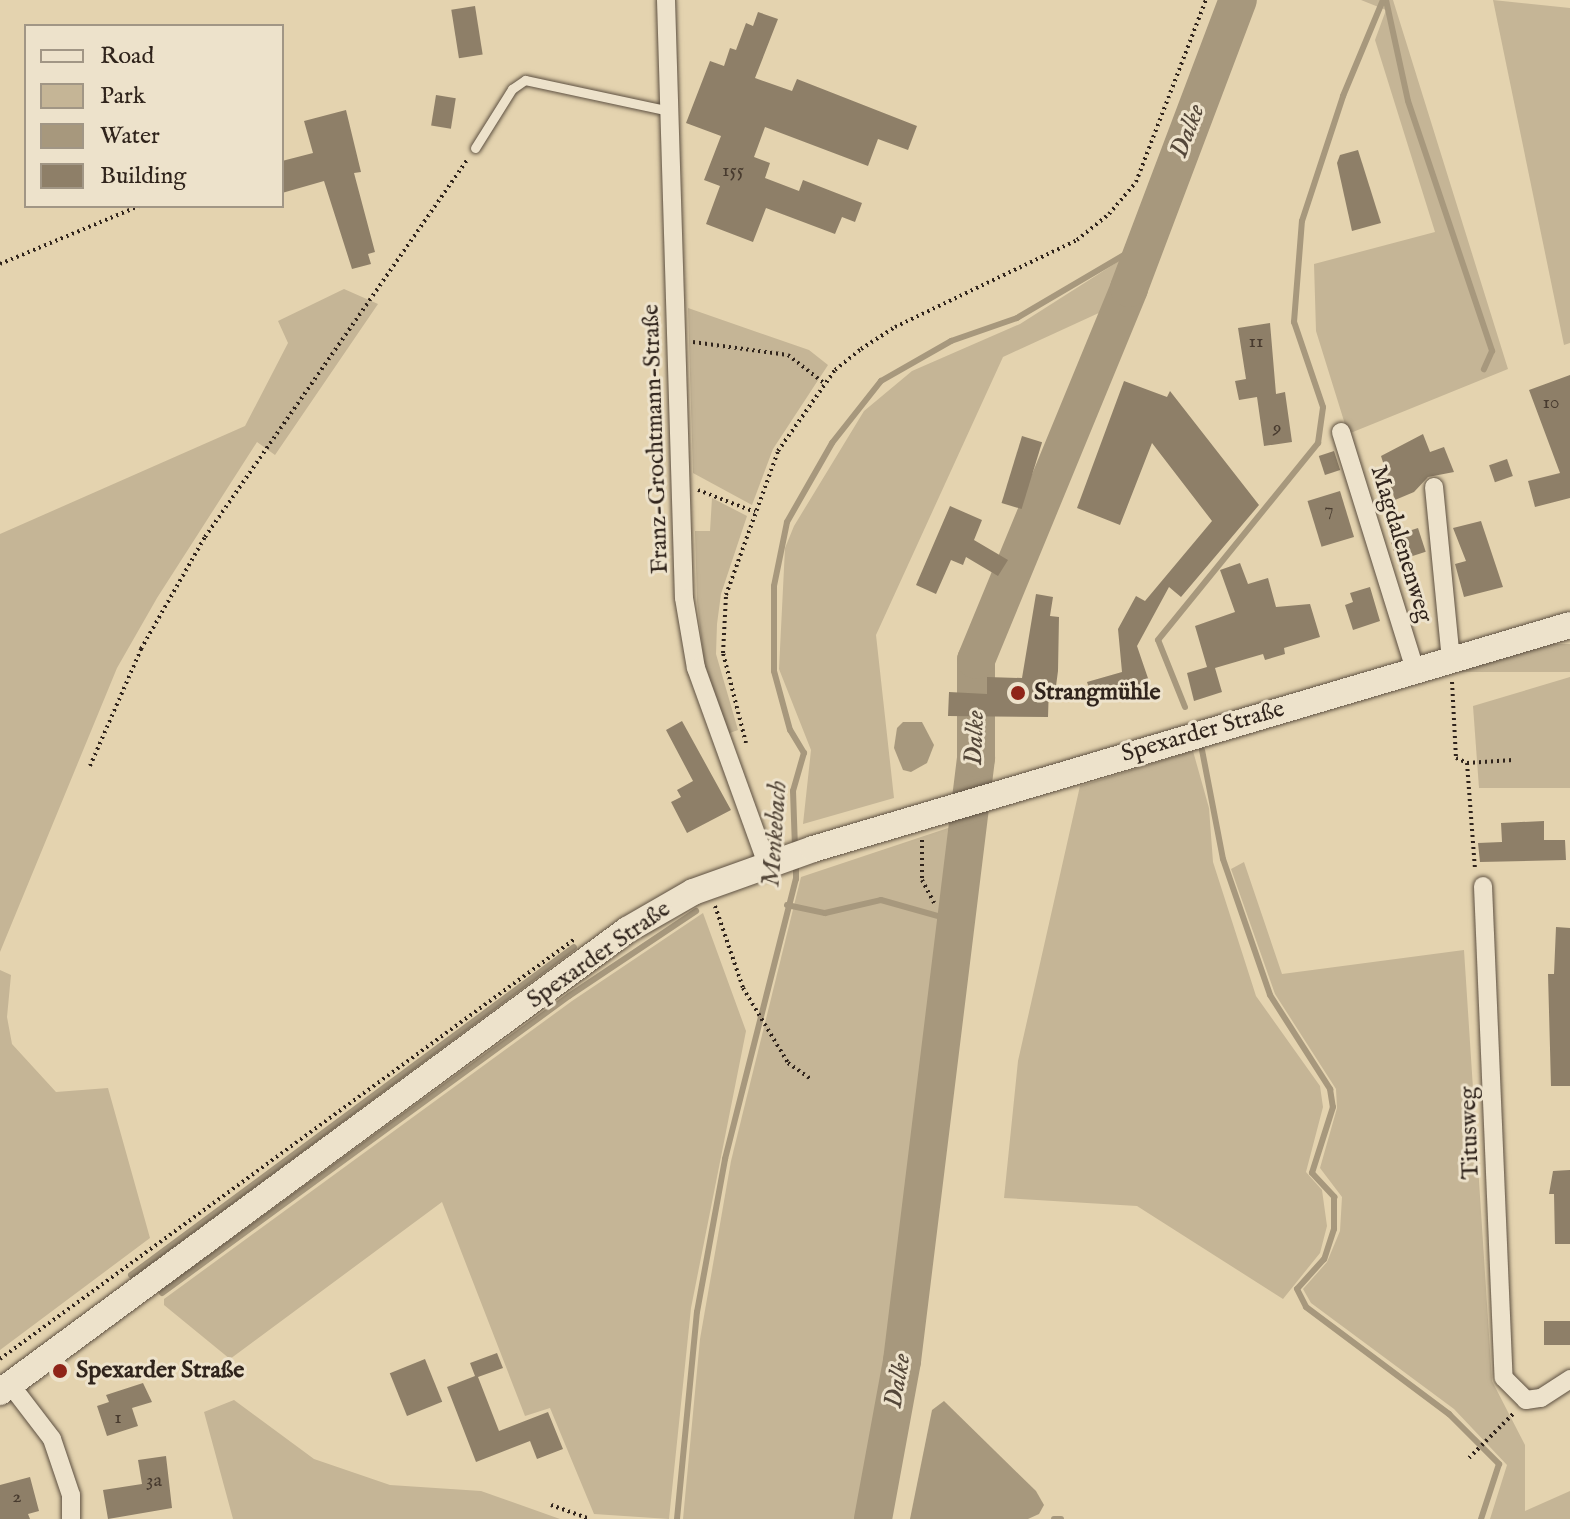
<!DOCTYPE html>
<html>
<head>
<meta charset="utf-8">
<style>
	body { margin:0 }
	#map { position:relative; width:1570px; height:1519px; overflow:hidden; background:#e4d3af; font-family:"IM FELL English",serif }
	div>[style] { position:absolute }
	.green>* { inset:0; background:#c5b596; transform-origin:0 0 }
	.water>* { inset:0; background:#a7987d }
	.stream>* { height:6px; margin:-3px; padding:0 3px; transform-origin:3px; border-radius:3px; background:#a7987d }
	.river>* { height:38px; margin:-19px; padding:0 19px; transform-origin:19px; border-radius:19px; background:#a7987d }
	.building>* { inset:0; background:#8e7f68; transform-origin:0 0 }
	.path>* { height:4px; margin-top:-2px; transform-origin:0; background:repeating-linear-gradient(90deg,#30241c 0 2px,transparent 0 6px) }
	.roads { filter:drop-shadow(0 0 2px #5d5041) drop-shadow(0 0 2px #5d5041) }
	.lane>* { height:9px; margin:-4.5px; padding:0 4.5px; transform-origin:4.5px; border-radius:4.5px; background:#ede2cb }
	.street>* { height:18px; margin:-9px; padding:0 9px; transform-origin:9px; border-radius:9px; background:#ede2cb }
	.secondary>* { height:26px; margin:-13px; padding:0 13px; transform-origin:13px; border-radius:13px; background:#ede2cb }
	.dots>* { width:22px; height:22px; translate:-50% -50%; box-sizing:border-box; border:4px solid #ede2cb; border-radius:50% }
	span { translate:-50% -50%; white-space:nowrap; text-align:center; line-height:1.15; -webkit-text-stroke:6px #ede2cb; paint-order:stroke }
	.number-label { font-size:20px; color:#483b2f }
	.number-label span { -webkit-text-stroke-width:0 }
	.street-label { font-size:24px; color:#30241c }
	.poi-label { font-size:24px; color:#30241c; font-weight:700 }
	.left { translate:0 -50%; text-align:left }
	.water-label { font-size:26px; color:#544739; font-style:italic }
	.legend { position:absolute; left:24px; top:24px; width:260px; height:184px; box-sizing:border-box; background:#ede2cb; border:2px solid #a19685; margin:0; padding:10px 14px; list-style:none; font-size:24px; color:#30241c }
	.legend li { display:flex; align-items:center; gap:16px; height:40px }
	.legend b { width:40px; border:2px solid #a19685 }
</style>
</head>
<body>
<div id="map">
	<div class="green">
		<div style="clip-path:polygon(1361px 0,1393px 0,1508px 369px,1348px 434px,1316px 331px,1314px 264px,1435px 232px,1375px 40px,1386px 10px)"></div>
		<div style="clip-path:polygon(1493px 0,1570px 8px,1570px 343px,1564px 345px)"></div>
		<div style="clip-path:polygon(1130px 254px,1114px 306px,1003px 357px,876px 635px,894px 798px,803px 824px,811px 750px,779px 669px,785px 548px,794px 526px,864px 411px,912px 371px,1020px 324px)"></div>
		<div style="clip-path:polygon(344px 289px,378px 304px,275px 455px,257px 442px,157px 598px,117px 668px,0 952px,0 534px,245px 426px,288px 343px,278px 321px)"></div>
		<div style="clip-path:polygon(688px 308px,809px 350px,828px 365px,773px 449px,752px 505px,693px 473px)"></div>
		<div style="clip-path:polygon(712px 498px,747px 516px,721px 594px,717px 624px,716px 654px,738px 730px,727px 734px,704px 662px,697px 601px,695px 531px,710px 531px)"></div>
		<div style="left:1570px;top:644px;width:28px;height:115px;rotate:90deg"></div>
		<div style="clip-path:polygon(1570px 677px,1570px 788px,1479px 788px,1473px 706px)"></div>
		<div style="clip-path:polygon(1193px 751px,1209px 808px,1213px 862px,1256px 996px,1320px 1086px,1323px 1107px,1306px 1172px,1322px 1190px,1327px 1226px,1320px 1253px,1283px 1299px,1137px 1206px,1004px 1198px,1018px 1061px,1080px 786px)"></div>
		<div style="clip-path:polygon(951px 827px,890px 1366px,863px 1519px,683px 1519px,700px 1339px,731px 1161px,801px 877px)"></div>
		<div style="clip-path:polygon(1244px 862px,1282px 974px,1464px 950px,1492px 1381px,1525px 1445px,1525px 1511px,1570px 1491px,1570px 1519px,1490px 1519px,1507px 1465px,1454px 1409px,1311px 1303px,1303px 1289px,1327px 1262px,1340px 1231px,1342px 1197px,1320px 1168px,1337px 1108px,1336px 1089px,1275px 994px,1231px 869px)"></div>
		<div style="clip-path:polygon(703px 913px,746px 1031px,691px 1308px,669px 1519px,594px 1514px,550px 1408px,525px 1416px,442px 1202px,230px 1359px,164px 1305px,164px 1299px,572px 1001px)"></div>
		<div style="clip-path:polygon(0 970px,11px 975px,7px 1017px,12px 1044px,56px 1092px,108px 1088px,150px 1238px,0 1350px)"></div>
		<div style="clip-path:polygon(234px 1400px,314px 1459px,390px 1485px,481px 1491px,560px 1519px,233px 1519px,204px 1412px)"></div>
	</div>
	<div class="water">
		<div style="clip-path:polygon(903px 722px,922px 722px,934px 745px,927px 763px,911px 772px,903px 770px,894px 748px,897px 728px)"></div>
		<div style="clip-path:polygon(944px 1401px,1036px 1491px,1044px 1505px,1039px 1514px,1028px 1519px,910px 1519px,932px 1410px)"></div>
	</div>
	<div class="stream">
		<div style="left:1386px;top:0;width:103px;rotate:77.7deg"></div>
		<div style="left:1408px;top:101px;width:264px;rotate:71.4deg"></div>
		<div style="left:1492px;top:351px;width:20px;rotate:114deg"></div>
		<div style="left:1185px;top:707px;width:72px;rotate:-111.9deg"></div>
		<div style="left:1158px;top:640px;width:254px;rotate:-50.9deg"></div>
		<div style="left:1318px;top:443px;width:36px;rotate:-82deg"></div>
		<div style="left:1323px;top:407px;width:90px;rotate:-108.8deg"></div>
		<div style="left:1294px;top:322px;width:101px;rotate:-85.5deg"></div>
		<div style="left:1302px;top:221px;width:132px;rotate:-71.8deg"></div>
		<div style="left:1343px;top:96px;width:104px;rotate:-67.4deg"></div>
		<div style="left:1202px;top:750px;width:111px;rotate:79.1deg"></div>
		<div style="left:1223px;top:859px;width:144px;rotate:70.9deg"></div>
		<div style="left:1270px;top:995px;width:112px;rotate:57.4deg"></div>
		<div style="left:1330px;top:1089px;width:18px;rotate:81deg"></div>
		<div style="left:1333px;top:1107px;width:69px;rotate:107.7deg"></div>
		<div style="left:1312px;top:1173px;width:33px;rotate:47deg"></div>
		<div style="left:1334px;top:1197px;width:32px;rotate:90deg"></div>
		<div style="left:1334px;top:1229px;width:32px;rotate:108deg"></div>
		<div style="left:1324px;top:1259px;width:40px;rotate:132deg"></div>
		<div style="left:1297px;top:1289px;width:20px;rotate:63deg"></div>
		<div style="left:1306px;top:1307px;width:179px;rotate:36.8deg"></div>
		<div style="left:1449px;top:1414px;width:71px;rotate:45deg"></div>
		<div style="left:1499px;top:1464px;width:58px;rotate:108.1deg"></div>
		<div style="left:795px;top:848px;width:57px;rotate:-92deg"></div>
		<div style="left:793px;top:791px;width:40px;rotate:-74deg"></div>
		<div style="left:804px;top:753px;width:27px;rotate:-121deg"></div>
		<div style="left:790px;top:730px;width:61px;rotate:-105.2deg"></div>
		<div style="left:774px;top:671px;width:85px;rotate:-90deg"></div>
		<div style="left:774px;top:586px;width:65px;rotate:-78.5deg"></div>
		<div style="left:787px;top:522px;width:91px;rotate:-60.3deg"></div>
		<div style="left:832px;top:443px;width:79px;rotate:-51.7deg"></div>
		<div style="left:881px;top:381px;width:81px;rotate:-29.7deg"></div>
		<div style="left:951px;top:341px;width:70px;rotate:-19.2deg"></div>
		<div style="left:1017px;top:318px;width:150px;rotate:-30.5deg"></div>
		<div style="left:787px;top:905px;width:39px;rotate:12deg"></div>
		<div style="left:825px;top:913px;width:57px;rotate:-13.1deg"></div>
		<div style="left:881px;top:900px;width:77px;rotate:15.8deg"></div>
		<div style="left:131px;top:1275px;width:551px;rotate:-36.52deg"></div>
		<div style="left:162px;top:1293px;width:504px;rotate:-36.12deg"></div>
		<div style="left:569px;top:996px;width:153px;rotate:-33.8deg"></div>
		<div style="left:677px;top:1519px;width:208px;rotate:-84.5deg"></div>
		<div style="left:697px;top:1312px;width:156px;rotate:-79.6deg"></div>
		<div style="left:725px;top:1159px;width:289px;rotate:-75.8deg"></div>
		<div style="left:796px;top:879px;width:16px;rotate:-90deg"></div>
		<div style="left:1054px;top:1519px;width:7px"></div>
	</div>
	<div class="river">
		<div style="left:873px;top:1519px;width:161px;rotate:-79.6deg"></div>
		<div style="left:902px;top:1361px;width:608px;rotate:-83deg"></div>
		<div style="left:976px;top:758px;width:98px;rotate:-90deg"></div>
		<div style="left:976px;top:660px;width:402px;rotate:-67.6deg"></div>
		<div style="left:1129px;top:288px;width:308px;rotate:-69.3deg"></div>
	</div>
	<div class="building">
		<div style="left:475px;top:6px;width:49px;height:24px;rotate:81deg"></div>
		<div style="clip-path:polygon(758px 12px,778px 19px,755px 78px,792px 91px,797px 79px,917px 126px,908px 150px,878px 139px,868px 166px,765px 127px,754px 157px,770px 163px,765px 178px,799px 191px,803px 180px,862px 203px,855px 222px,842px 217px,835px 234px,766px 208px,753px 242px,706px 224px,720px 186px,704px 180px,721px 136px,686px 123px,710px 61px,724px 66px,730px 48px,736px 50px,746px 23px,753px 26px)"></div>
		<div style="left:436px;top:95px;width:20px;height:31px;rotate:9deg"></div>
		<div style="clip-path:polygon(346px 110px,361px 172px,354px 173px,375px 252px,368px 254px,371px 264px,352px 269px,324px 181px,282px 193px,282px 161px,313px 153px,304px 121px)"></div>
		<div style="clip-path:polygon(1358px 150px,1381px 223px,1352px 231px,1337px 163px,1340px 155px)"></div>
		<div style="clip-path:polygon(1270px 323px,1276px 394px,1285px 392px,1292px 442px,1264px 446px,1257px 397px,1239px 400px,1235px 381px,1246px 379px,1238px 328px)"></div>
		<div style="clip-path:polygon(1570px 375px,1570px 498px,1535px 507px,1528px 481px,1560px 473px,1529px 390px)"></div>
		<div style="clip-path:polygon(1124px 381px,1167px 397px,1170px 391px,1259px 505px,1181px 597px,1169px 587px,1137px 646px,1151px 687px,1094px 704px,1087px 682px,1122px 672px,1118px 629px,1136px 596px,1145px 601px,1212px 521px,1152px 443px,1120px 525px,1077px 508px)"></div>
		<div style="clip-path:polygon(1423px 434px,1430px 452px,1444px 447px,1454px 472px,1428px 477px,1414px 492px,1395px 500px,1381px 456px)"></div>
		<div style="left:1022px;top:436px;width:21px;height:70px;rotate:17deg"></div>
		<div style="left:1334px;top:451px;width:20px;height:16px;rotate:72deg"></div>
		<div style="left:1507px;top:459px;width:18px;height:19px;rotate:71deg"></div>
		<div style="left:1340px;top:491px;width:48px;height:34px;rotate:73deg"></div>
		<div style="clip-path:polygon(950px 506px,982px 520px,974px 540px,1008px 560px,998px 576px,966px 557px,963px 565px,951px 560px,936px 594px,916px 585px)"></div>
		<div style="clip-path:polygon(1481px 521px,1503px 587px,1464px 597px,1455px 564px,1466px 561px,1453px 528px)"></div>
		<div style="left:1418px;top:528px;width:25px;height:30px;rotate:72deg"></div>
		<div style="clip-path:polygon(1240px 563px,1248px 584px,1268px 578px,1276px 607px,1310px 604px,1320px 637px,1284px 648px,1285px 654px,1265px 660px,1263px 654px,1215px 668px,1222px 692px,1194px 701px,1187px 673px,1207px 667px,1195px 626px,1235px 612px,1220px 570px)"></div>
		<div style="clip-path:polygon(1370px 587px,1380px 621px,1353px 630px,1345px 605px,1353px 602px,1350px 593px)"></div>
		<div style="clip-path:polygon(1036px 594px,1053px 597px,1050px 616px,1059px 617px,1058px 671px,1056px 686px,1049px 686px,1048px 717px,948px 716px,949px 692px,987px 694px,987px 677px,1022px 678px)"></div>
		<div style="clip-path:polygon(682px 721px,731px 810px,687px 833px,671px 802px,681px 797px,677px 790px,693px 781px,666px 730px)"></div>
		<div style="clip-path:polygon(1544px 821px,1544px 840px,1565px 840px,1566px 860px,1480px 862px,1478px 843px,1502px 842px,1501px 823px)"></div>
		<div style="clip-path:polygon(1556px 927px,1570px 928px,1570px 1086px,1551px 1086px,1548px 974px,1554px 974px)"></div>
		<div style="clip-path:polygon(1570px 1170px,1570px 1244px,1555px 1244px,1554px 1194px,1549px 1194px,1553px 1171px)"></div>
		<div style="left:1570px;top:1321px;width:24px;height:26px;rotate:90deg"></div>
		<div style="clip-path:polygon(497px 1353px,503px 1368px,478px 1377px,499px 1431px,548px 1412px,563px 1449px,537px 1459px,530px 1441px,476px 1462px,447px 1387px,475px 1376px,470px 1363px)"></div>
		<div style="left:425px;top:1359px;width:46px;height:38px;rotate:68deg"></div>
		<div style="clip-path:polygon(143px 1383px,152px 1402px,132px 1408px,138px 1426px,107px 1436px,97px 1406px,109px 1402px,106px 1395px)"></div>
		<div style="clip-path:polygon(166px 1456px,172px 1508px,108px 1519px,103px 1490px,142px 1484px,138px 1460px)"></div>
		<div style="clip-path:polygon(30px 1477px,39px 1511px,28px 1514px,30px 1519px,0 1519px,0 1485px)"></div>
	</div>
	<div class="path">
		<div style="left:0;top:264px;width:151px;rotate:-22.6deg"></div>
		<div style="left:693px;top:342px;width:96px;rotate:7.8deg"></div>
		<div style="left:788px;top:355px;width:46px;rotate:37.9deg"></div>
		<div style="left:698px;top:490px;width:61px;rotate:21.1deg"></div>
		<div style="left:1452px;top:682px;width:76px;rotate:87deg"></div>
		<div style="left:1456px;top:758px;width:12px;rotate:24deg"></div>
		<div style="left:1467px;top:763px;width:46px;rotate:-3.7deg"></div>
		<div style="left:746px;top:743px;width:93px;rotate:-104.3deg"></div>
		<div style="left:723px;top:653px;width:58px;rotate:-87deg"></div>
		<div style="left:726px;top:595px;width:153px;rotate:-70.1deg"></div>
		<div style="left:778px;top:451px;width:99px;rotate:-54.9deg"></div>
		<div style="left:835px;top:370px;width:33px;rotate:-39deg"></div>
		<div style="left:861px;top:349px;width:40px;rotate:-32.9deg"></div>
		<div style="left:895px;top:327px;width:202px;rotate:-25.5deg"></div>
		<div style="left:1077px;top:240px;width:41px;rotate:-39.1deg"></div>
		<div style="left:1109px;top:214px;width:42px;rotate:-49.8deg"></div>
		<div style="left:1136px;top:182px;width:195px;rotate:-69deg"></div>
		<div style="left:1467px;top:763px;width:107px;rotate:85.7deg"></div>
		<div style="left:90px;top:766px;width:128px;rotate:-66.4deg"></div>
		<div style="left:141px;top:649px;width:129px;rotate:-60.3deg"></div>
		<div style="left:205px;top:537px;width:459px;rotate:-55.2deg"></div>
		<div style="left:922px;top:840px;width:40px;rotate:90deg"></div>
		<div style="left:922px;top:880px;width:26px;rotate:62deg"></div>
		<div style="left:715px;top:906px;width:87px;rotate:71.1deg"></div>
		<div style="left:743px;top:988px;width:87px;rotate:59deg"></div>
		<div style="left:788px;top:1063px;width:29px;rotate:35deg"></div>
		<div style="left:0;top:1359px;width:713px;rotate:-36.16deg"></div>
		<div style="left:1469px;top:1458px;width:65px;rotate:-45deg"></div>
		<div style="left:551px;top:1505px;width:41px;rotate:19.7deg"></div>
	</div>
	<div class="roads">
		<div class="lane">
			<div style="left:475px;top:148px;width:70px;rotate:-57.9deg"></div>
			<div style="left:512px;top:89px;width:16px;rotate:-35deg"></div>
			<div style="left:525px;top:80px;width:148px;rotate:12.1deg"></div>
		</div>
		<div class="street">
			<div style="left:666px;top:0;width:598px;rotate:88.28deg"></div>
			<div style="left:684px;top:598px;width:71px;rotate:80.3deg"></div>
			<div style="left:696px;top:668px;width:208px;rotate:70.1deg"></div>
			<div style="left:1341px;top:432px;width:249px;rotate:72.7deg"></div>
			<div style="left:1434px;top:487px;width:174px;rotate:84.4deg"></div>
			<div style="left:1483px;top:886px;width:492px;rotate:87.6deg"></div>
			<div style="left:1504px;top:1378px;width:31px;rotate:45deg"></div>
			<div style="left:1526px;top:1400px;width:15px;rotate:-8deg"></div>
			<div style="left:1541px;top:1398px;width:35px;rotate:-33deg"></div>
			<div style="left:10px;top:1384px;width:69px;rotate:52.6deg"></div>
			<div style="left:52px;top:1439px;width:59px;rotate:71.3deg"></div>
			<div style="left:71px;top:1495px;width:24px;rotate:90deg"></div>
		</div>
		<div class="secondary">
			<div style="left:0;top:1392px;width:779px;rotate:-36.38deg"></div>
			<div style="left:627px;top:930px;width:76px;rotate:-29.9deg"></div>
			<div style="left:693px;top:892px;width:127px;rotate:-19.7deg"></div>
			<div style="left:813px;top:849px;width:789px;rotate:-16.48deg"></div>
		</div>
	</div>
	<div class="dots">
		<div style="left:1018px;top:693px;background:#8f2418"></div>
		<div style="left:60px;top:1371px;background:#8f2418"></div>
	</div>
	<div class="number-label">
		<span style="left:733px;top:170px">155</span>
		<span style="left:1256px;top:341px">11</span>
		<span style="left:1551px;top:402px">10</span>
		<span style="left:1277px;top:427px">9</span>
		<span style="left:1329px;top:509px">7</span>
		<span style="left:118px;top:1417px">1</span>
		<span style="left:154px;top:1480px">3a</span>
		<span style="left:17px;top:1496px">2</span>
	</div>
	<div class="street-label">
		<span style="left:656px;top:439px;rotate:-92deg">Franz-Grochtmann-Straße</span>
		<span style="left:1401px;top:544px;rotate:73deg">Magdalenenweg</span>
		<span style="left:1203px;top:732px;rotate:-16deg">Spexarder Straße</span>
		<span style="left:599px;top:955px;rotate:-35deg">Spexarder Straße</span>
		<span style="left:1470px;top:1133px;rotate:-92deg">Titusweg</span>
	</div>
	<div class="poi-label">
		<span class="left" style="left:1034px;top:693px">Strangmühle</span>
		<span class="left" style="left:76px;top:1371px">Spexarder Straße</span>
	</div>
	<div class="water-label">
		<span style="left:1188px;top:131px;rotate:-69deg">Dalke</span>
		<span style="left:975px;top:738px;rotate:-88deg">Dalke</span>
		<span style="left:775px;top:834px;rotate:-86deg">Menkebach</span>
		<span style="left:898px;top:1381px;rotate:-80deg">Dalke</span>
	</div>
	<ul class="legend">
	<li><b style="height:10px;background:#ede2cb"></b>Road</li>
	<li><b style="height:22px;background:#c5b596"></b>Park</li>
	<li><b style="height:22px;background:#a7987d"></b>Water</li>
	<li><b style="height:22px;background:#8e7f68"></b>Building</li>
	</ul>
</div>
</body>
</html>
